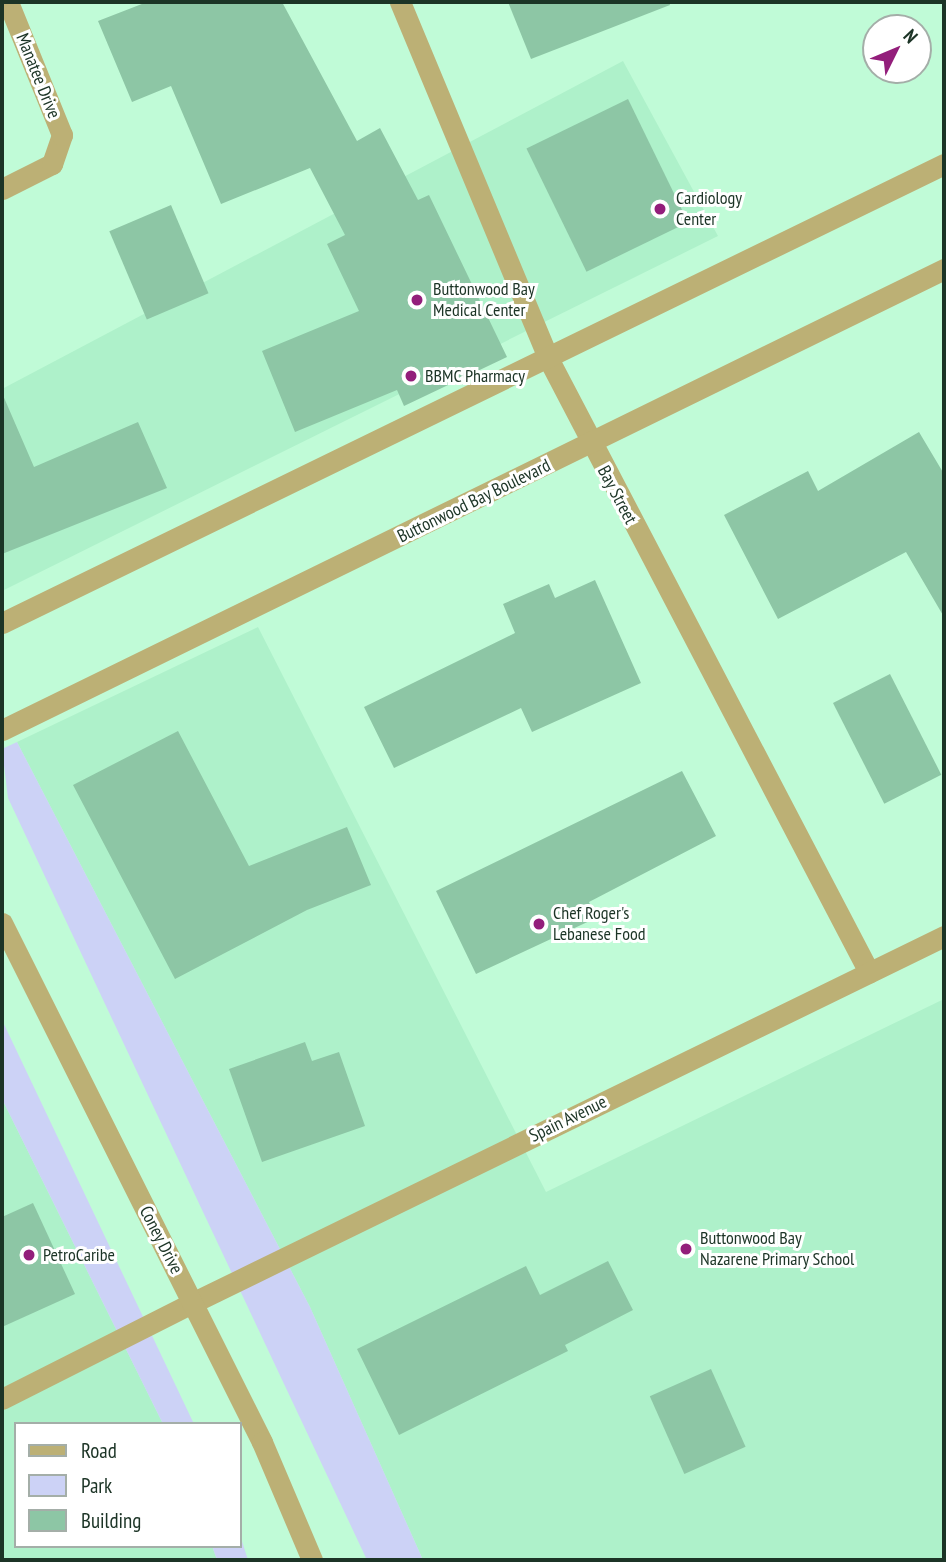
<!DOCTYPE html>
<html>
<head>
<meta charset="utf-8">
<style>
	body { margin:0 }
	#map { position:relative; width:946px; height:1562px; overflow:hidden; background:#c0fbd7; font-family:"PT Sans Narrow",sans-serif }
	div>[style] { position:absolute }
	.built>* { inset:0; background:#aef1ca }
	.green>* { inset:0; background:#ccd2f6 }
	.building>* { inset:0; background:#8dc6a5; transform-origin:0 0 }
	.service>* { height:21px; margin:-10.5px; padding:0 10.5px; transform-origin:10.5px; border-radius:10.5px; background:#bcb075 }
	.minor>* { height:21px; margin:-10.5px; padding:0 10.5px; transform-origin:10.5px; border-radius:10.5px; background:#bcb075 }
	.tertiary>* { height:21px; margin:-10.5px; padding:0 10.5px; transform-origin:10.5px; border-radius:10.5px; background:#bcb075 }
	.dots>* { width:19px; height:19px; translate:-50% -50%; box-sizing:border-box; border:4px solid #fff; border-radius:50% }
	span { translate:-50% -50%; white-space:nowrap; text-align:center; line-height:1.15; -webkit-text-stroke:6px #fff; paint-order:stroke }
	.street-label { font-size:18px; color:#1c3426 }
	.poi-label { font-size:18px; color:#1c3426 }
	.left { translate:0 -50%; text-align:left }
	.frame { position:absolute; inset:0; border:4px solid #1c3426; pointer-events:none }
	.legend { position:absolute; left:14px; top:1422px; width:228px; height:126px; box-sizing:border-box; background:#fff; border:2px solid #a4aea8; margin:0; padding:9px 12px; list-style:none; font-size:21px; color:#1c3426 }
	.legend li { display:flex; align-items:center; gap:14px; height:35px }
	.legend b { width:35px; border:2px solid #a4aea8 }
	.north { position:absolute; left:862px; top:14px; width:70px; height:70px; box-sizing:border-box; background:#fff; border:2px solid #a4aea8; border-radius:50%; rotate:47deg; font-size:19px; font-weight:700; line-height:28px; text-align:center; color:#1c3426 }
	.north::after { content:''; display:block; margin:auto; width:24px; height:32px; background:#931e7b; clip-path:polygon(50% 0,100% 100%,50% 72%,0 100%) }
</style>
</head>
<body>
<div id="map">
	<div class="built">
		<div style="clip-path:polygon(623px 61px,718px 236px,2px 591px,2px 389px)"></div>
		<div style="clip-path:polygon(258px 627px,546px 1192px,944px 999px,944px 1560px,423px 1560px,310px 1307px,17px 742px)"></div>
		<div style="clip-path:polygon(2px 1099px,163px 1424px,16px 1424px,16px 1546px,212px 1546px,217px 1560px,2px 1560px)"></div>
	</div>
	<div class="green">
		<div style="clip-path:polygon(17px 742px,310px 1307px,423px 1560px,367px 1560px,8px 798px,2px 749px)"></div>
		<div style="clip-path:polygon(2px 1020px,194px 1424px,163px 1424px,2px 1099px)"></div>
		<div style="clip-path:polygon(240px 1535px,248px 1560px,217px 1560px,212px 1546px,240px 1546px)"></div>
	</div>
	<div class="building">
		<div style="clip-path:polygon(147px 2px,282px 2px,357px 141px,380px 128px,418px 200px,429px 195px,507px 357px,404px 406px,397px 390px,295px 432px,262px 351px,359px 311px,327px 244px,345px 235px,310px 168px,221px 204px,171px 86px,132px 102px,98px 21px)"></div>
		<div style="clip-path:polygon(508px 2px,669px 2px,670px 5px,531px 59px)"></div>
		<div style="left:628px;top:99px;width:137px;height:113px;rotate:64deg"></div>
		<div style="left:171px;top:205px;width:96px;height:67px;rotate:67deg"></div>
		<div style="clip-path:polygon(2px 393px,34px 467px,138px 422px,167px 488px,2px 554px)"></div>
		<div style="clip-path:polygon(919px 432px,944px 474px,944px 617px,906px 552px,778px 619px,724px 515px,808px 471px,818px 491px)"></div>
		<div style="clip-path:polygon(595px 580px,641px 683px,532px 732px,521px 708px,394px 768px,364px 707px,515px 633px,503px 604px,549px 584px,555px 598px)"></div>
		<div style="left:890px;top:674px;width:113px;height:64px;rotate:63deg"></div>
		<div style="clip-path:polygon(178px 731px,249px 866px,347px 827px,371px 885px,307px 910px,175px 979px,73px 785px)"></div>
		<div style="clip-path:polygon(682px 771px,716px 836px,589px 902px,596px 918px,476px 974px,436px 891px)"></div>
		<div style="clip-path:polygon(305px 1042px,312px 1061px,339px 1052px,365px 1126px,262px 1162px,229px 1069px)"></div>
		<div style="clip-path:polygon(33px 1203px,75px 1294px,2px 1327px,2px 1217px)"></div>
		<div style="clip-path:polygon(608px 1261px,633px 1310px,565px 1345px,568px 1351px,399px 1435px,357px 1349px,526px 1266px,540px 1295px)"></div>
		<div style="left:711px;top:1369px;width:85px;height:67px;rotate:66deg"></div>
	</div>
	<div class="service">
		<div style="left:2px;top:1399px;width:213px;rotate:-26.8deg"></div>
	</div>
	<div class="minor">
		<div style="left:400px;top:2px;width:388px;rotate:67.4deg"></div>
		<div style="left:549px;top:360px;width:691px;rotate:62.4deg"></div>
		<div style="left:2px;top:189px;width:56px;rotate:-26.6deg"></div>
		<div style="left:52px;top:164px;width:31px;rotate:-71deg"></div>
		<div style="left:62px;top:135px;width:144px;rotate:-112.1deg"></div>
		<div style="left:192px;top:1303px;width:837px;rotate:-26.01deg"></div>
	</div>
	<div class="tertiary">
		<div style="left:2px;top:623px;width:1048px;rotate:-25.98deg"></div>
		<div style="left:2px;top:730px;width:1049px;rotate:-26.08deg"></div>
		<div style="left:2px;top:923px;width:580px;rotate:63.39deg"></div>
		<div style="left:262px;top:1442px;width:128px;rotate:67deg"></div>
	</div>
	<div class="dots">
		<div style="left:660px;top:209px;background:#931e7b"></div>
		<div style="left:417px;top:300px;background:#931e7b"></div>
		<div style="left:411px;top:376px;background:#931e7b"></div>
		<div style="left:539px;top:924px;background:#931e7b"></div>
		<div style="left:686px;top:1249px;background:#931e7b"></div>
		<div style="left:29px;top:1255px;background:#931e7b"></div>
	</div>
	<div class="street-label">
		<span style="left:38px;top:76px;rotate:68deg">Manatee Drive</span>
		<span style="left:617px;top:495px;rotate:62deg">Bay Street</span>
		<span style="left:474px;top:501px;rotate:-26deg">Buttonwood Bay Boulevard</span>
		<span style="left:568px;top:1119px;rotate:-26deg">Spain Avenue</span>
		<span style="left:161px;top:1240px;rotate:63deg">Coney Drive</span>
	</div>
	<div class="poi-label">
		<span class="left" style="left:676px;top:209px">Cardiology<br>Center</span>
		<span class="left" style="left:433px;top:300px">Buttonwood Bay<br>Medical Center</span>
		<span class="left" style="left:425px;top:376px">BBMC Pharmacy</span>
		<span class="left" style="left:553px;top:924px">Chef Roger's<br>Lebanese Food</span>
		<span class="left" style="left:700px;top:1249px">Buttonwood Bay<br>Nazarene Primary School</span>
		<span class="left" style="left:43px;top:1255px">PetroCaribe</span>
	</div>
	<div class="frame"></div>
	<ul class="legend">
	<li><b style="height:9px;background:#bcb075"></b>Road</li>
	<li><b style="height:19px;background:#ccd2f6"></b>Park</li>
	<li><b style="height:19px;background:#8dc6a5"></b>Building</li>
	</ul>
	<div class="north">N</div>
</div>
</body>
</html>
